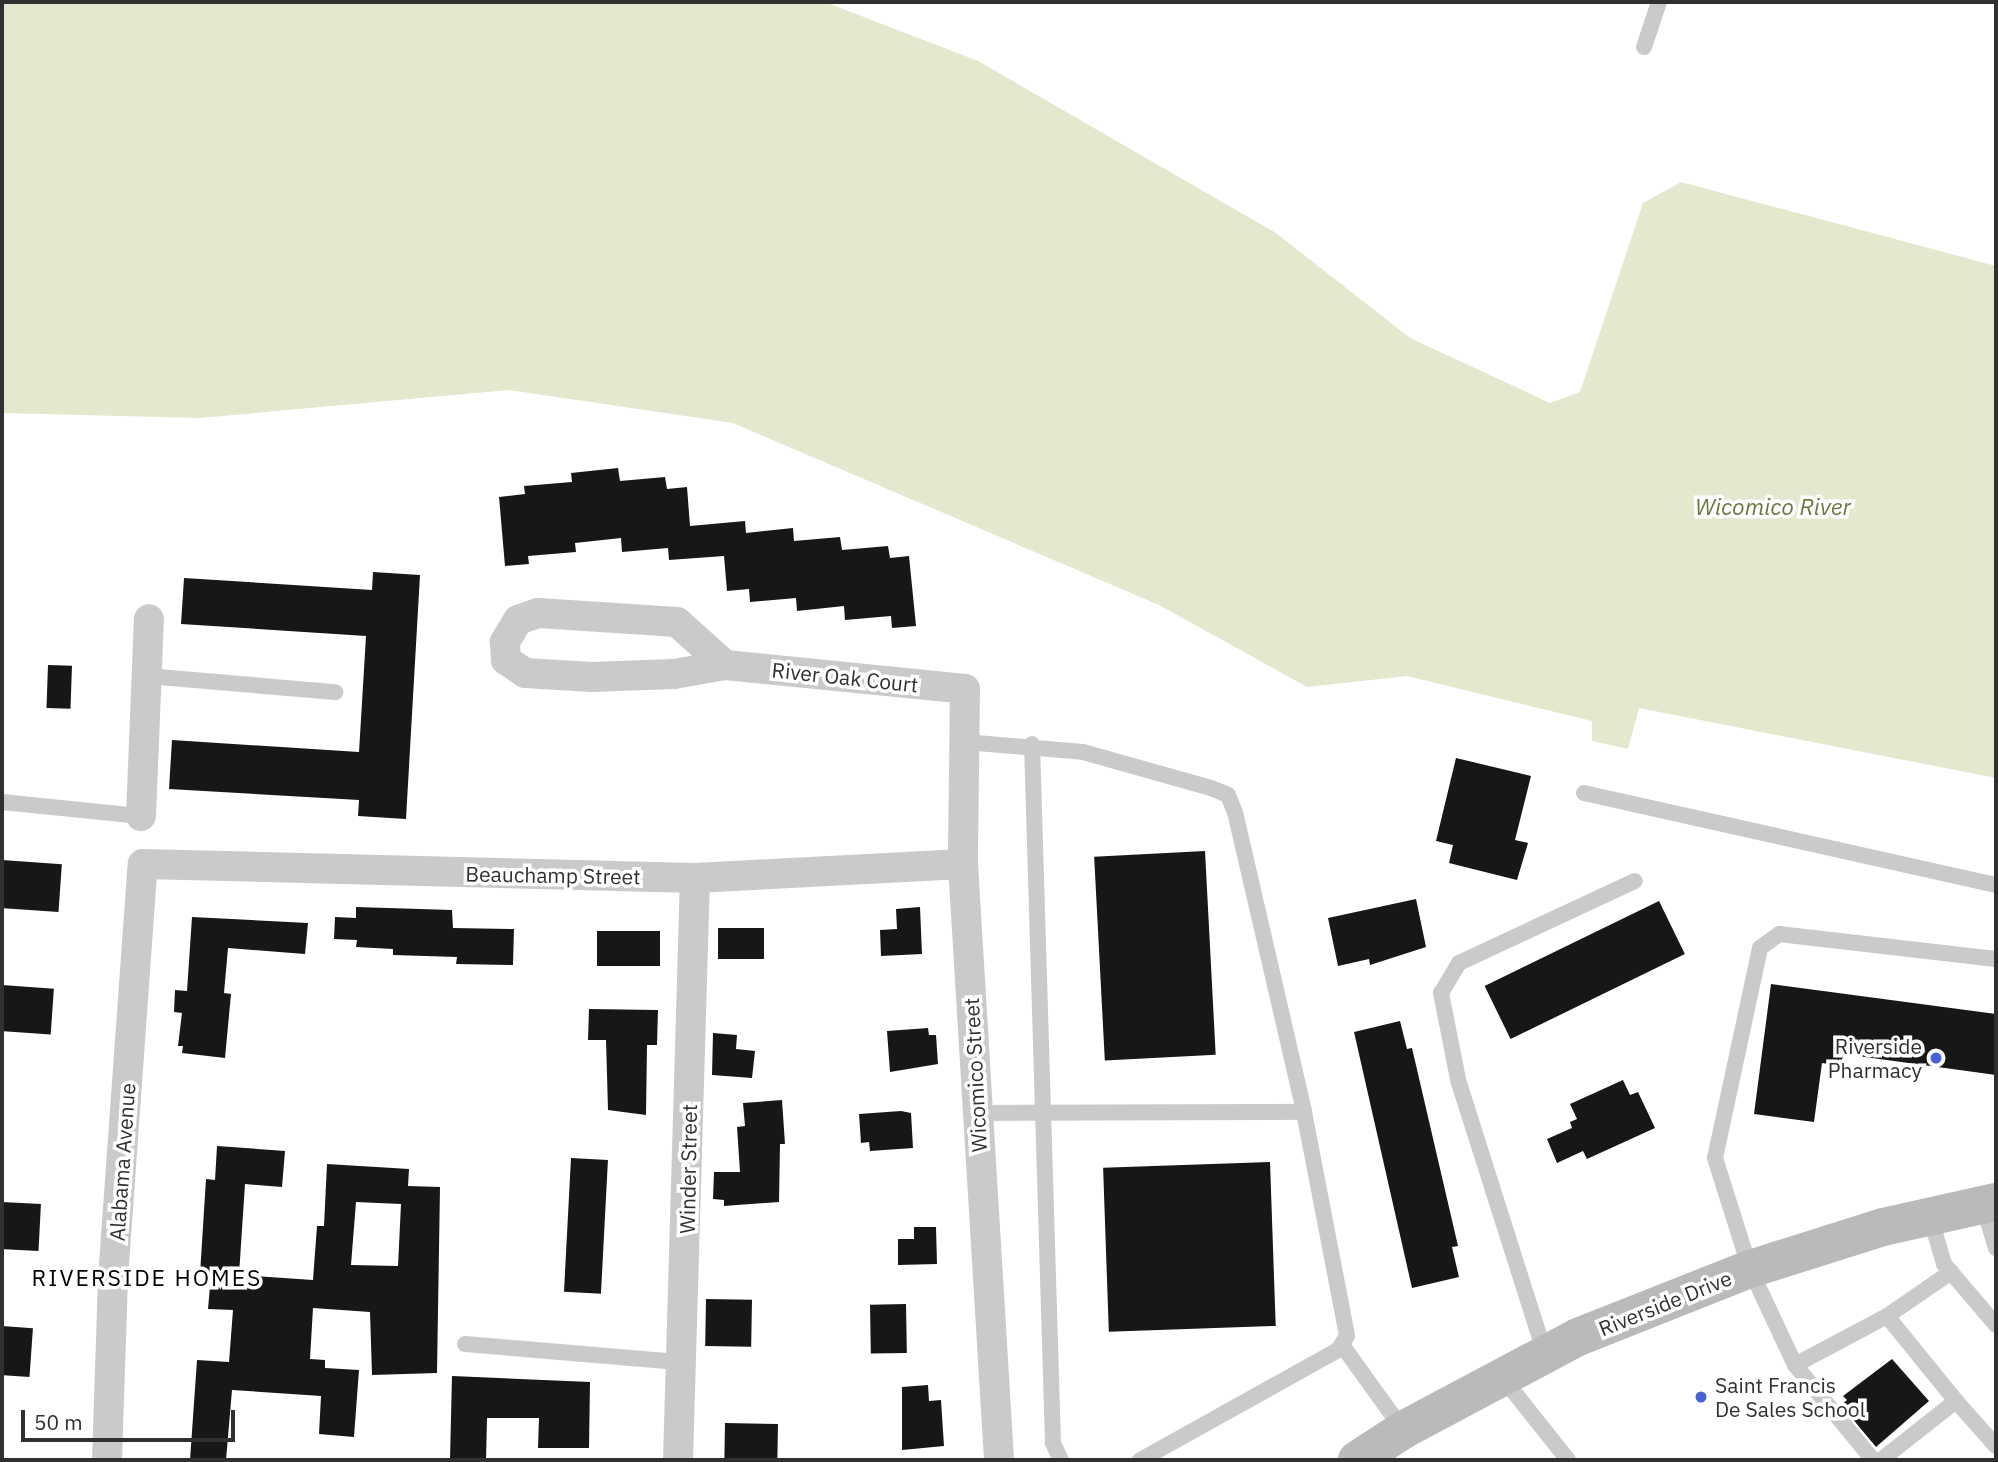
<!DOCTYPE html>
<html>
<head>
<meta charset="utf-8">
<style>
	body { margin:0 }
	#map { position:relative; width:1998px; height:1462px; overflow:hidden; background:#fff; font-family:"IBM Plex Sans",sans-serif }
	div>[style] { position:absolute }
	.water>* { inset:0; background:#e2e9ce }
	.building>* { inset:0; background:#171717; transform-origin:0 0 }
	.lane>* { height:16px; margin:-8px; padding:0 8px; transform-origin:8px; border-radius:8px; background:#cacaca }
	.street>* { height:30px; margin:-15px; padding:0 15px; transform-origin:15px; border-radius:15px; background:#cacaca }
	.secondary>* { height:38px; margin:-19px; padding:0 19px; transform-origin:19px; border-radius:19px; background:#bababa }
	.dots>* { width:19px; height:19px; translate:-50% -50%; box-sizing:border-box; border:4px solid #fff; border-radius:50% }
	span { translate:-50% -50%; white-space:nowrap; text-align:center; line-height:1.15; -webkit-text-stroke:7px #fff; paint-order:stroke }
	.street-label { font-size:21px; color:#303030 }
	.poi-label { font-size:21px; color:#303030 }
	.right { translate:-100% -50%; text-align:right }
	.left { translate:0 -50%; text-align:left }
	.water-label { font-size:23px; color:#69783e; font-style:italic }
	.neighbourhood-label { font-size:23px; color:#000; letter-spacing:2px }
	.frame { position:absolute; inset:0; border:4px solid #303030; pointer-events:none }
	.scale { position:absolute; left:21px; top:1410px; width:214px; height:32px; box-sizing:border-box; border:4px solid #303030; border-top:0; padding-left:9px; font-size:21px; line-height:24px; white-space:nowrap; color:#303030; -webkit-text-stroke:5px #fff; paint-order:stroke }
</style>
</head>
<body>
<div id="map">
	<div class="water">
		<div style="clip-path:polygon(2px 2px,825px 2px,978px 61px,1276px 233px,1410px 338px,1550px 403px,1580px 392px,1643px 203px,1681px 182px,1996px 266px,1996px 778px,1639px 708px,1628px 749px,1592px 741px,1592px 721px,1407px 676px,1307px 687px,1159px 605px,733px 423px,509px 390px,200px 418px,2px 413px)"></div>
	</div>
	<div class="building">
		<div style="clip-path:polygon(618px 468px,620px 481px,665px 477px,667px 489px,687px 487px,690px 526px,745px 521px,746px 533px,793px 528px,794px 541px,840px 537px,842px 550px,888px 546px,890px 558px,909px 556px,916px 626px,892px 628px,891px 616px,845px 620px,844px 606px,797px 611px,796px 598px,750px 602px,749px 589px,727px 591px,724px 556px,669px 560px,668px 548px,622px 552px,621px 538px,575px 543px,576px 552px,528px 556px,529px 564px,505px 566px,499px 497px,525px 494px,524px 486px,572px 482px,571px 473px)"></div>
		<div style="clip-path:polygon(373px 572px,420px 575px,406px 819px,358px 816px,359px 800px,169px 789px,172px 740px,359px 752px,366px 636px,181px 624px,184px 578px,372px 590px)"></div>
		<div style="left:48px;top:665px;width:24px;height:43px;rotate:2deg"></div>
		<div style="clip-path:polygon(1456px 758px,1531px 776px,1515px 840px,1528px 843px,1517px 880px,1449px 863px,1453px 845px,1436px 841px)"></div>
		<div style="left:1205px;top:851px;width:204px;height:111px;rotate:87deg"></div>
		<div style="left:2px;top:860px;width:60px;height:48px;rotate:4deg"></div>
		<div style="clip-path:polygon(1416px 899px,1426px 947px,1370px 965px,1369px 959px,1338px 966px,1328px 918px)"></div>
		<div style="left:1659px;top:901px;width:59px;height:194px;rotate:64deg"></div>
		<div style="clip-path:polygon(356px 907px,452px 910px,453px 928px,514px 929px,513px 965px,456px 964px,457px 957px,393px 955px,393px 949px,356px 947px,357px 940px,334px 939px,335px 917px,356px 918px)"></div>
		<div style="clip-path:polygon(920px 907px,922px 954px,881px 956px,880px 930px,897px 929px,896px 909px)"></div>
		<div style="clip-path:polygon(192px 917px,308px 923px,305px 954px,228px 948px,224px 993px,231px 994px,225px 1058px,182px 1053px,183px 1046px,178px 1046px,182px 1013px,174px 1012px,175px 990px,187px 991px)"></div>
		<div style="left:764px;top:928px;width:31px;height:46px;rotate:90deg"></div>
		<div style="left:597px;top:931px;width:63px;height:35px"></div>
		<div style="clip-path:polygon(1771px 984px,1996px 1014px,1996px 1075px,1843px 1054px,1841px 1066px,1822px 1063px,1814px 1122px,1754px 1114px)"></div>
		<div style="left:2px;top:985px;width:52px;height:46px;rotate:4deg"></div>
		<div style="clip-path:polygon(589px 1009px,658px 1010px,657px 1045px,647px 1045px,646px 1115px,608px 1110px,606px 1040px,588px 1040px)"></div>
		<div style="clip-path:polygon(1400px 1021px,1407px 1049px,1412px 1048px,1458px 1246px,1452px 1247px,1459px 1277px,1412px 1288px,1354px 1032px)"></div>
		<div style="clip-path:polygon(928px 1028px,929px 1035px,936px 1035px,938px 1064px,890px 1072px,887px 1031px)"></div>
		<div style="clip-path:polygon(713px 1033px,737px 1035px,736px 1049px,755px 1051px,752px 1078px,712px 1075px)"></div>
		<div style="clip-path:polygon(1623px 1080px,1630px 1095px,1638px 1092px,1655px 1128px,1587px 1159px,1583px 1151px,1557px 1163px,1547px 1139px,1572px 1128px,1570px 1122px,1577px 1119px,1570px 1104px)"></div>
		<div style="clip-path:polygon(782px 1100px,785px 1144px,780px 1144px,779px 1202px,724px 1206px,724px 1200px,713px 1199px,714px 1172px,740px 1172px,737px 1127px,745px 1126px,743px 1103px)"></div>
		<div style="clip-path:polygon(901px 1111px,911px 1113px,913px 1148px,870px 1151px,869px 1142px,861px 1143px,859px 1114px)"></div>
		<div style="clip-path:polygon(evenodd,217px 1146px,285px 1151px,282px 1187px,245px 1184px,239px 1275px,313px 1280px,317px 1226px,324px 1226px,327px 1164px,409px 1169px,408px 1186px,440px 1187px,437px 1373px,372px 1375px,370px 1312px,313px 1308px,310px 1359px,325px 1360px,325px 1368px,359px 1370px,354px 1437px,319px 1434px,321px 1396px,232px 1390px,226px 1460px,190px 1460px,197px 1360px,229px 1362px,233px 1310px,208px 1309px,211px 1275px,200px 1274px,206px 1179px,215px 1180px,217px 1146px,356px 1202px,401px 1204px,398px 1266px,351px 1265px,356px 1202px)"></div>
		<div style="left:571px;top:1158px;width:37px;height:134px;rotate:3deg"></div>
		<div style="left:1270px;top:1162px;width:164px;height:167px;rotate:88deg"></div>
		<div style="left:2px;top:1202px;width:39px;height:47px;rotate:3deg"></div>
		<div style="clip-path:polygon(914px 1227px,936px 1227px,937px 1264px,898px 1265px,898px 1239px,914px 1239px)"></div>
		<div style="left:706px;top:1299px;width:46px;height:47px;rotate:1deg"></div>
		<div style="left:906px;top:1304px;width:49px;height:36px;rotate:89deg"></div>
		<div style="left:2px;top:1326px;width:31px;height:49px;rotate:4deg"></div>
		<div style="clip-path:polygon(1892px 1359px,1929px 1401px,1876px 1447px,1841px 1405px,1847px 1400px,1843px 1396px)"></div>
		<div style="clip-path:polygon(452px 1376px,590px 1382px,589px 1448px,538px 1448px,539px 1418px,487px 1418px,486px 1460px,450px 1459px)"></div>
		<div style="clip-path:polygon(928px 1385px,929px 1401px,941px 1400px,944px 1446px,902px 1450px,902px 1387px)"></div>
		<div style="left:725px;top:1423px;width:53px;height:37px;rotate:1deg"></div>
	</div>
	<div class="lane">
		<div style="left:1644px;top:47px;width:47px;rotate:-71.6deg"></div>
		<div style="left:147px;top:676px;width:189px;rotate:4.9deg"></div>
		<div style="left:965px;top:742px;width:118px;rotate:4.8deg"></div>
		<div style="left:1083px;top:752px;width:133px;rotate:15.7deg"></div>
		<div style="left:1211px;top:788px;width:18px;rotate:22deg"></div>
		<div style="left:1228px;top:795px;width:18px;rotate:68deg"></div>
		<div style="left:1235px;top:812px;width:308px;rotate:77deg"></div>
		<div style="left:1304px;top:1112px;width:228px;rotate:79.1deg"></div>
		<div style="left:1347px;top:1336px;width:17px;rotate:123deg"></div>
		<div style="left:1338px;top:1350px;width:227px;rotate:150.9deg"></div>
		<div style="left:1032px;top:744px;width:699px;rotate:88.28deg"></div>
		<div style="left:1053px;top:1443px;width:19px;rotate:65deg"></div>
		<div style="left:1584px;top:793px;width:422px;rotate:12.6deg"></div>
		<div style="left:2px;top:802px;width:140px;rotate:5.8deg"></div>
		<div style="left:977px;top:1113px;width:327px;rotate:-0.2deg"></div>
		<div style="left:1983px;top:1205px;width:45px;rotate:73.2deg"></div>
		<div style="left:1930px;top:1216px;width:50px;rotate:73.7deg"></div>
		<div style="left:1944px;top:1264px;width:80px;rotate:49.6deg"></div>
		<div style="left:1887px;top:1316px;width:104px;rotate:152deg"></div>
		<div style="left:1795px;top:1365px;width:106px;rotate:-115.1deg"></div>
		<div style="left:1750px;top:1269px;width:116px;rotate:-107.5deg"></div>
		<div style="left:1715px;top:1158px;width:215px;rotate:-77.9deg"></div>
		<div style="left:1760px;top:948px;width:24px;rotate:-36deg"></div>
		<div style="left:1779px;top:934px;width:218px;rotate:6.6deg"></div>
		<div style="left:465px;top:1344px;width:217px;rotate:4.8deg"></div>
		<div style="left:1342px;top:1345px;width:105px;rotate:54.3deg"></div>
		<div style="left:1545px;top:1354px;width:288px;rotate:-107.6deg"></div>
		<div style="left:1458px;top:1079px;width:88px;rotate:-101.2deg"></div>
		<div style="left:1441px;top:993px;width:35px;rotate:-59deg"></div>
		<div style="left:1459px;top:963px;width:194px;rotate:-25deg"></div>
		<div style="left:1795px;top:1365px;width:123px;rotate:50.6deg"></div>
		<div style="left:1502px;top:1377px;width:106px;rotate:51.5deg"></div>
		<div style="left:1956px;top:1401px;width:60px;rotate:48.4deg"></div>
		<div style="left:1881px;top:1460px;width:95px;rotate:-38.2deg"></div>
		<div style="left:1956px;top:1401px;width:109px;rotate:-129.1deg"></div>
		<div style="left:1887px;top:1316px;width:78px;rotate:-34.5deg"></div>
	</div>
	<div class="street">
		<div style="left:725px;top:665px;width:64px;rotate:-138.1deg"></div>
		<div style="left:677px;top:622px;width:139px;rotate:-176.3deg"></div>
		<div style="left:538px;top:613px;width:21px;rotate:161deg"></div>
		<div style="left:518px;top:620px;width:26px;rotate:121deg"></div>
		<div style="left:505px;top:642px;width:18px;rotate:87deg"></div>
		<div style="left:506px;top:660px;width:23px;rotate:34deg"></div>
		<div style="left:525px;top:673px;width:67px;rotate:3.4deg"></div>
		<div style="left:592px;top:677px;width:82px;rotate:-2.1deg"></div>
		<div style="left:674px;top:674px;width:52px;rotate:-10deg"></div>
		<div style="left:725px;top:665px;width:241px;rotate:5.7deg"></div>
		<div style="left:965px;top:689px;width:175px;rotate:90.7deg"></div>
		<div style="left:963px;top:864px;width:597px;rotate:86.54deg"></div>
		<div style="left:141px;top:816px;width:197px;rotate:-87.7deg"></div>
		<div style="left:107px;top:1460px;width:182px;rotate:-88.1deg"></div>
		<div style="left:113px;top:1278px;width:415px;rotate:-85.9deg"></div>
		<div style="left:143px;top:864px;width:552px;rotate:1.45deg"></div>
		<div style="left:695px;top:878px;width:268px;rotate:-3deg"></div>
		<div style="left:678px;top:1460px;width:582px;rotate:-88.33deg"></div>
	</div>
	<div class="secondary">
		<div style="left:1357px;top:1460px;width:55px;rotate:-33.1deg"></div>
		<div style="left:1403px;top:1430px;width:198px;rotate:-28deg"></div>
		<div style="left:1578px;top:1337px;width:185px;rotate:-21.6deg"></div>
		<div style="left:1750px;top:1269px;width:139px;rotate:-17.5deg"></div>
		<div style="left:1883px;top:1227px;width:116px;rotate:-12.5deg"></div>
	</div>
	<div class="dots">
		<div style="left:1936px;top:1058px;background:#4662d3"></div>
		<div style="left:1701px;top:1397px;background:#4662d3"></div>
	</div>
	<div class="street-label">
		<span style="left:845px;top:677px;rotate:6deg">River Oak Court</span>
		<span style="left:553px;top:875px;rotate:1deg">Beauchamp Street</span>
		<span style="left:975px;top:1075px;rotate:-93deg">Wicomico Street</span>
		<span style="left:122px;top:1162px;rotate:-86deg">Alabama Avenue</span>
		<span style="left:688px;top:1169px;rotate:-89deg">Winder Street</span>
		<span style="left:1665px;top:1303px;rotate:-22deg">Riverside Drive</span>
	</div>
	<div class="poi-label">
		<span class="right" style="left:1922px;top:1058px">Riverside<br>Pharmacy</span>
		<span class="left" style="left:1715px;top:1397px">Saint Francis<br>De Sales School</span>
	</div>
	<div class="water-label">
		<span style="left:1773px;top:506px">Wicomico River</span>
	</div>
	<div class="neighbourhood-label">
		<span style="left:147px;top:1277px">RIVERSIDE HOMES</span>
	</div>
	<div class="frame"></div>
	<div class="scale">50 m</div>
</div>
</body>
</html>
